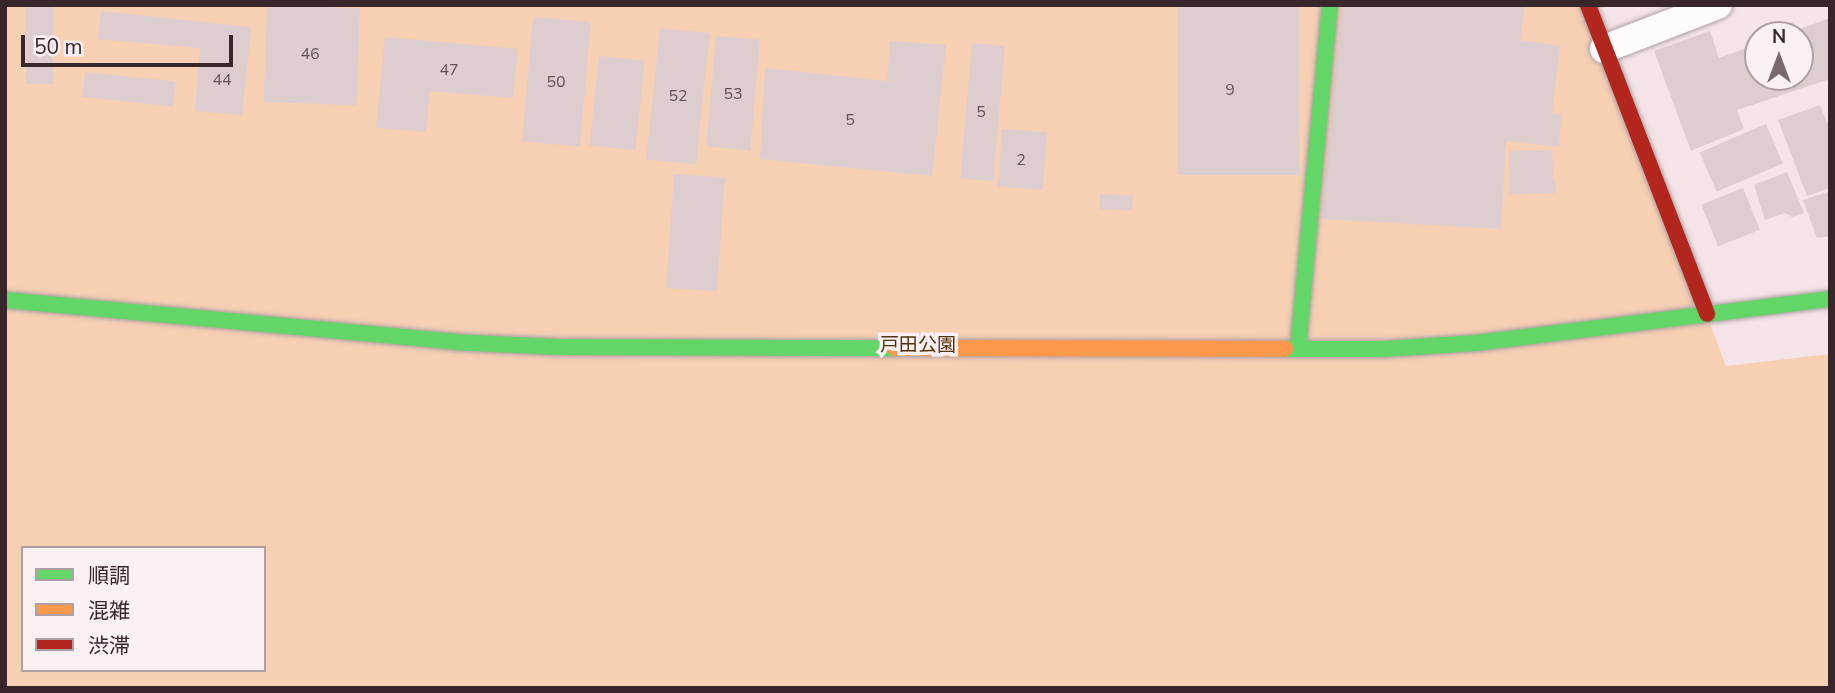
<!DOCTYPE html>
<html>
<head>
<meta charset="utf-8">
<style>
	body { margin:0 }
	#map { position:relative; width:1835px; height:693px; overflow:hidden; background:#f4e4e8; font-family:"Nunito Sans","Noto Sans JP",sans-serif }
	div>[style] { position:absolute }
	.green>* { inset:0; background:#f7cfb3 }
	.building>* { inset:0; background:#decdcf; transform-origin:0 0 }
	.roads { filter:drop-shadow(0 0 2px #afa0a3) drop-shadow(0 0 2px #afa0a3) }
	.street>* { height:28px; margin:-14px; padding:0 14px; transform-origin:14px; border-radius:14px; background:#fdfbfc }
	.fast>* { height:16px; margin:-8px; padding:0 8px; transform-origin:8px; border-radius:8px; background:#63d668 }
	.slow>* { height:16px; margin:-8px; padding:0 8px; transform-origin:8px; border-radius:8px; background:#ff974d }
	.jam>* { height:16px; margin:-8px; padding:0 8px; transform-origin:8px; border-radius:8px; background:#b3261e }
	span { translate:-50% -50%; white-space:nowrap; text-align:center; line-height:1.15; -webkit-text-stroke:7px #fbf0f3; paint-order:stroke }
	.number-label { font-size:16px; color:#645256 }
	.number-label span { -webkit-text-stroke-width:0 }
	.park-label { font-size:19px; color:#553109 }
	.frame { position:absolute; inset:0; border:7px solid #38262a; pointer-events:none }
	.legend { position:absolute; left:21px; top:546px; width:245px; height:126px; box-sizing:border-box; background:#fbf0f3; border:2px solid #ad9fa3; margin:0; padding:9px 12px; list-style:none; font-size:21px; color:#38262a }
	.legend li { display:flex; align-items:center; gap:14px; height:35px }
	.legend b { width:35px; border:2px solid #ad9fa3 }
	.north { position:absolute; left:1744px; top:21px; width:70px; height:70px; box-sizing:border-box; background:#fbf0f3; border:2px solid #ad9fa3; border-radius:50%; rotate:0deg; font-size:19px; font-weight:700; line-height:28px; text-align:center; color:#38262a }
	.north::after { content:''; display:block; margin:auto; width:24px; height:32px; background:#7a686c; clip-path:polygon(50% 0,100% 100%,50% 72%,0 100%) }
	.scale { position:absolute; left:21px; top:35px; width:212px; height:32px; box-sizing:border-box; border:4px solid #38262a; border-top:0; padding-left:9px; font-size:21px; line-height:24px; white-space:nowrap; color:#38262a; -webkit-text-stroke:5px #fbf0f3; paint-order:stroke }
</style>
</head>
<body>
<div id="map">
	<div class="green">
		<div style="clip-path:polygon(evenodd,5px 5px,1590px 5px,1726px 366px,1830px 354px,1830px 688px,5px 688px,5px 5px,23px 548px,264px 548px,264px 670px,23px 670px,23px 548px)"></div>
	</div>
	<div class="building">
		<div style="left:26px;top:5px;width:27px;height:79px"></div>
		<div style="left:267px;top:5px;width:93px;height:97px;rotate:2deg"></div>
		<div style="left:1178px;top:5px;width:121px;height:170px"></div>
		<div style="clip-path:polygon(1342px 5px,1525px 5px,1520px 40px,1560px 46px,1552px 113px,1561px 115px,1559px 147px,1506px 141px,1501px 229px,1321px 219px)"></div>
		<div style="clip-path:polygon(101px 11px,251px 27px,242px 115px,195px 111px,200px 48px,98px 39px)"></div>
		<div style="left:533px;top:17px;width:58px;height:125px;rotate:5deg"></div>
		<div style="clip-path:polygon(1830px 18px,1830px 79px,1737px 110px,1744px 129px,1691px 151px,1654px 51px,1710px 31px,1719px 58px,1758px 44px,1758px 77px,1800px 77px,1800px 35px,1783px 35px)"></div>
		<div style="left:660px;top:28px;width:50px;height:132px;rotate:6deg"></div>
		<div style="left:716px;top:36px;width:44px;height:111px;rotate:5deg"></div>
		<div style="clip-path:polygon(385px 37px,518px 49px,513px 98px,430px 91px,426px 132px,376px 128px)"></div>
		<div style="clip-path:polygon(890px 41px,946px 45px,932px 176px,760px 159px,765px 68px,887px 81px)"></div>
		<div style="left:972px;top:43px;width:33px;height:136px;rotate:5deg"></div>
		<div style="left:599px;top:56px;width:46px;height:90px;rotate:6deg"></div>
		<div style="left:85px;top:72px;width:91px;height:25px;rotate:6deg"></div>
		<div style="clip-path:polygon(1820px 105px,1830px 129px,1830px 188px,1807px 196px,1778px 120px)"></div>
		<div style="left:1766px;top:124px;width:43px;height:72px;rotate:67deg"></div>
		<div style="left:1002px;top:129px;width:45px;height:58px;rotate:4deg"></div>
		<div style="clip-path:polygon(1552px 150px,1553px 180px,1555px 180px,1556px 193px,1510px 194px,1509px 151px)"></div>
		<div style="clip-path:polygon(1787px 172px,1804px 213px,1792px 217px,1785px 213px,1765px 220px,1754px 185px)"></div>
		<div style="left:674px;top:174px;width:51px;height:114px;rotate:4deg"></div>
		<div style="left:1743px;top:188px;width:45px;height:45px;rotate:68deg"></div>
		<div style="clip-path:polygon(1830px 191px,1830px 236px,1817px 238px,1803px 200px)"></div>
		<div style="left:1100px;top:194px;width:33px;height:15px;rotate:3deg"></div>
	</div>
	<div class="roads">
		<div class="street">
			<div style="left:1604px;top:49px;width:122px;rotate:-21.1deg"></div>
		</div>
		<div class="fast">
			<div style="left:5px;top:300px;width:451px;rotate:5.3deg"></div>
			<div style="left:454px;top:342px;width:104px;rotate:2.8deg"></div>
			<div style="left:558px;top:347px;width:337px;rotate:0.2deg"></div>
			<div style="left:1298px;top:348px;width:344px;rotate:-84.7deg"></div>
			<div style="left:1285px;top:349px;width:98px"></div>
			<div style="left:1383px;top:349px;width:93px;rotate:-3.7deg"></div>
			<div style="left:1476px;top:343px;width:357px;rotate:-7.1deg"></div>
		</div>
		<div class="slow">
			<div style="left:895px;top:348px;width:390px;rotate:0.1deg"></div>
		</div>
		<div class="jam">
			<div style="left:1588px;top:5px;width:331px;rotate:68.9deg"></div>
		</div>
	</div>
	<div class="number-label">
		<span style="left:310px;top:54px">46</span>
		<span style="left:449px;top:70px">47</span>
		<span style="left:222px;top:80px">44</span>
		<span style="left:556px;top:82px">50</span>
		<span style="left:1230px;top:90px">9</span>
		<span style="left:733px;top:94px">53</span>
		<span style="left:678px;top:96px">52</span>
		<span style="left:981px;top:112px">5</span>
		<span style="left:850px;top:120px">5</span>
		<span style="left:1021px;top:160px">2</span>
	</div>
	<div class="park-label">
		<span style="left:918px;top:346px">戸田公園</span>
	</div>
	<div class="frame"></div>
	<ul class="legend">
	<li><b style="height:9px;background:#63d668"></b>順調</li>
	<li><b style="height:9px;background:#ff974d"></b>混雑</li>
	<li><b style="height:9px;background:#b3261e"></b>渋滞</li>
	</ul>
	<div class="north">N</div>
	<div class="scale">50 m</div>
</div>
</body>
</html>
